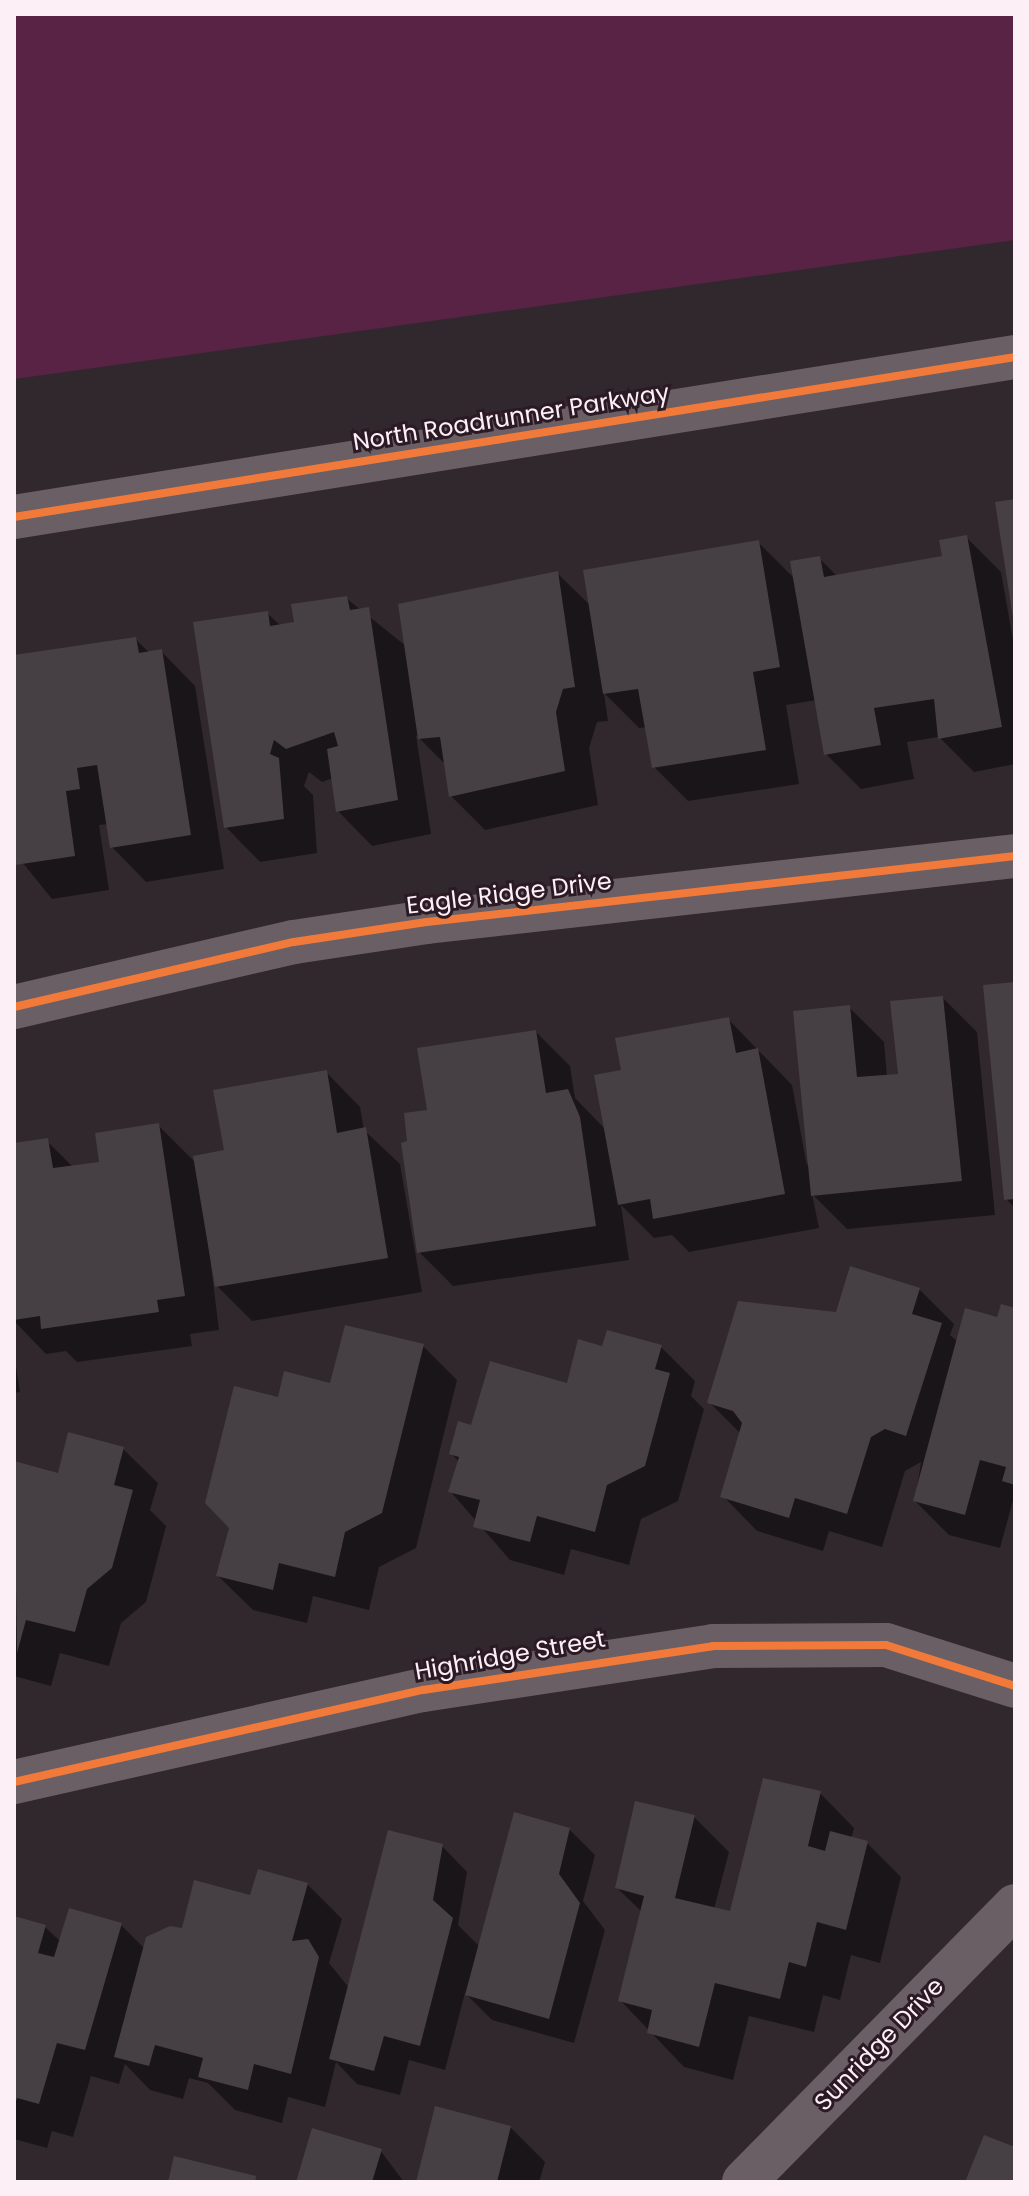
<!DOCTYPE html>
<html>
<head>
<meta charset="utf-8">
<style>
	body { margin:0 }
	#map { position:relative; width:1029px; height:2196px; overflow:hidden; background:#31282d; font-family:Poppins,sans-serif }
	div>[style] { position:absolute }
	.green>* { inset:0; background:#592345 }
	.shadow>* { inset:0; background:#0007 }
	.building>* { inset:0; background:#463f43 }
	.minor>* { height:44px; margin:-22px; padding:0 22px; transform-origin:22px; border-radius:22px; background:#6a5f65 }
	.tertiary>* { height:44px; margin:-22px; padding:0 22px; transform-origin:22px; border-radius:22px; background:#6a5f65 }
	.cycleway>* { height:8px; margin:-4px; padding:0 4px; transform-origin:4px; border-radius:4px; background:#f17a3a }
	span { translate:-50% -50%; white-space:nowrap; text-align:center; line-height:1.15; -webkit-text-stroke:6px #2b1a24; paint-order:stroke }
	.street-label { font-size:24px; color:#fceff6 }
	.frame { position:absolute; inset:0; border:16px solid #fceff6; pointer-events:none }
</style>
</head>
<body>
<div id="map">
	<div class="green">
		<div style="clip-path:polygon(14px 14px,1015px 14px,1015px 240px,14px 379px)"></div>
	</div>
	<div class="shadow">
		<div style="clip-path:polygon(966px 537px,1001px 572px,1015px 651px,1015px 764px,974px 772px,939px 737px,907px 742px,914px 779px,861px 789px,826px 754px,817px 700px,786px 705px,799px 784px,688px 801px,654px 767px,647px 727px,639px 728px,604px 693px,608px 721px,597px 722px,589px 748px,598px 805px,485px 830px,451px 796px,446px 765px,416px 735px,431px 834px,372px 846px,338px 811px,333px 778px,322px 782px,309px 772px,304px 786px,313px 795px,317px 853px,260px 862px,226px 827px,267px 613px,281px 626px,296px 624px,346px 598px,406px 646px,557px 573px,591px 606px,758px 542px,795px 579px,819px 558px,838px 577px,945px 558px)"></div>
		<div style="clip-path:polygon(135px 639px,150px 653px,161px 651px,195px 686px,224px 869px,146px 882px,112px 847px,109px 824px,99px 825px,109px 890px,52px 899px,14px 852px,14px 657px)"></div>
		<div style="clip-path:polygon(1015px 984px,1015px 1208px,1006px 1199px)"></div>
		<div style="clip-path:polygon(943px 998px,977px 1032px,995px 1215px,847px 1229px,812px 1194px,819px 1228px,689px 1252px,672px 1235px,654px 1238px,621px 1205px,629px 1260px,453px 1286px,419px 1252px,410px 1142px,429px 1112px,536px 1032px,570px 1066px,575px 1098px,606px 1130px,623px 1072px,728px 1019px,792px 1085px,807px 1166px,849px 1007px,884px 1042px,887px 1077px,900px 1075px)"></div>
		<div style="clip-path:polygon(326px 1072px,360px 1107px,364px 1130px,400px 1164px,422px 1292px,252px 1321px,217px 1286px,205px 1217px,219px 1330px,190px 1334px,192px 1346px,77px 1362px,66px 1351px,46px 1354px,14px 1321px,14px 1145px,47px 1141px,73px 1167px,101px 1163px,158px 1125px,196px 1163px,226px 1152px)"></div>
		<div style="clip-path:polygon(919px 1289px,954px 1324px,950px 1335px,958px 1342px,1015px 1310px,1015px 1493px,1000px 1548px,949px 1535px,915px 1501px,921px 1462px,905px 1471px,882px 1547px,829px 1531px,823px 1551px,757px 1531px,723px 1496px,741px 1434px,709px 1402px,837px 1314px)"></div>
		<div style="clip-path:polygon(423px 1346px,457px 1380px,416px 1548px,379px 1567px,369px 1610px,313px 1596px,307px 1623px,253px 1610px,218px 1576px,332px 1385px)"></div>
		<div style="clip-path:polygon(661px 1347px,695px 1381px,691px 1396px,704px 1409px,678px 1501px,641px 1519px,629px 1565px,571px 1549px,564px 1575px,510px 1560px,450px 1491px,459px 1462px,451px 1453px,473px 1428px,568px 1385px,604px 1348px)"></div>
		<div style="clip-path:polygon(14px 1353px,20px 1392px,14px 1393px)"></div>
		<div style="clip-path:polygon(123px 1449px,158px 1483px,150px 1510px,166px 1526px,146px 1602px,121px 1623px,109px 1666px,60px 1653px,51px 1686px,14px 1676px,14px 1463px,59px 1475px)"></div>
		<div style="clip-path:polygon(820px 1793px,854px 1828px,851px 1839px,867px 1843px,901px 1877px,880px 1963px,851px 1955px,840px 2000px,823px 1995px,814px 2032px,749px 2016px,733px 2080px,684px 2067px,620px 2000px,642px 1912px,617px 1888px,694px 1817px,729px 1852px,714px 1909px,732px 1914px)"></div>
		<div style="clip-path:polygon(569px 1829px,595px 1855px,583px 1901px,605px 1930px,574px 2043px,492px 2020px,465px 1993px,445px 2070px,409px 2060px,400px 2095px,357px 2084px,336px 2062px,325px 2107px,288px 2097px,282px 2123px,235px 2110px,208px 2083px,189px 2078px,183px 2099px,150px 2090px,125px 2064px,119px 2084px,91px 2076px,73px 2137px,52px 2131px,47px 2148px,14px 2139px,14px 1918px,45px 1927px,61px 1942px,121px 1925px,145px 1949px,251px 1897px,307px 1884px,342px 1919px,329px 1963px,350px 1989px,442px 1846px,467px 1872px,458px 1925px,480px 1947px)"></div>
		<div style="clip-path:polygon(510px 2127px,545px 2162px,539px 2182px,418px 2182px)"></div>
		<div style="clip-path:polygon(380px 2150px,404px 2182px,298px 2182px)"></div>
	</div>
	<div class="building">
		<div style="clip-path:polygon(1015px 499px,1015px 618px,1013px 618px,995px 502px)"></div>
		<div style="clip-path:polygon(967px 535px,1002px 727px,938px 739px,934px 699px,874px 708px,881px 745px,824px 755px,790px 561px,820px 556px,824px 577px,942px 556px,939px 540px)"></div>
		<div style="clip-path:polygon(759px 540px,780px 667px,753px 672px,766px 750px,652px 768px,638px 689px,603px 694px,583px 570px)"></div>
		<div style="clip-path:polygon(558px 571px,575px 687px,563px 689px,556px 712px,565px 771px,449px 797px,440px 737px,418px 739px,398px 604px)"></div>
		<div style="clip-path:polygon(347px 596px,350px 610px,369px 607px,398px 800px,336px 812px,327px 749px,338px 746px,334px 732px,286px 749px,274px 740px,270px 754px,279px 758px,284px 819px,224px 828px,193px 622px,268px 611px,270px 626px,294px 622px,291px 604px)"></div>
		<div style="clip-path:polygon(136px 637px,139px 653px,162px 649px,191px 835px,110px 848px,97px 765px,77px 768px,80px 789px,66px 791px,75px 856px,15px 865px,14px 655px)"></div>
		<div style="clip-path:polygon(1015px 982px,1015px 1199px,1004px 1200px,983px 985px)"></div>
		<div style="clip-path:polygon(943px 996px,962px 1181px,811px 1196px,793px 1011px,850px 1005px,857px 1077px,898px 1074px,890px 1001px)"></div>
		<div style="clip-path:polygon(729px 1017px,736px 1053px,758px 1048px,785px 1194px,653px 1219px,650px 1199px,618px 1205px,594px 1075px,621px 1070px,615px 1038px)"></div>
		<div style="clip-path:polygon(536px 1030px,546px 1093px,568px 1089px,580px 1117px,596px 1226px,417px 1253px,401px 1143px,407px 1141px,404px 1113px,427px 1110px,417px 1048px)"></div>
		<div style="clip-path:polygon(327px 1070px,337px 1133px,366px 1127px,388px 1258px,215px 1287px,193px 1156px,224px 1150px,213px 1090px)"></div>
		<div style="clip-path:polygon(159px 1123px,185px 1296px,157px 1300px,159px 1312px,41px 1329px,40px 1316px,14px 1320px,14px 1143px,48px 1138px,53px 1168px,99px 1162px,95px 1133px)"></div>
		<div style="clip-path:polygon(850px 1266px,920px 1288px,912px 1314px,942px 1323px,906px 1436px,885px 1429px,871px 1437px,847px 1514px,795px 1498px,789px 1518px,720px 1497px,742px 1423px,733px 1411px,707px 1403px,738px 1301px,836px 1312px)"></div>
		<div style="clip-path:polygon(1001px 1304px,1015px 1308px,1015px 1485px,1002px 1481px,1006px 1467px,980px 1460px,965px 1515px,913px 1501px,965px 1308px,997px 1317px)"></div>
		<div style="clip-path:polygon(345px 1325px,424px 1344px,382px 1513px,345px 1532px,335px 1577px,279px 1563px,273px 1590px,216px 1576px,229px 1528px,205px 1503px,234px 1386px,278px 1397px,284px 1371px,330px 1383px)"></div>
		<div style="clip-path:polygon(607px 1330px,662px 1345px,655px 1369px,670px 1373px,645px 1466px,607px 1485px,595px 1532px,537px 1516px,530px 1542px,473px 1527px,480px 1500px,448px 1492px,459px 1457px,449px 1454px,458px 1421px,471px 1425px,490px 1361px,567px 1383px,578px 1339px,602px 1346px)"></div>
		<div style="clip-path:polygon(68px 1432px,124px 1447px,114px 1485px,133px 1490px,112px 1568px,87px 1589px,75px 1632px,26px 1620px,17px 1653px,14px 1461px,58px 1473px)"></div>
		<div style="clip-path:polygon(763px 1778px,821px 1791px,808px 1846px,825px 1851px,830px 1831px,868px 1841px,846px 1930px,817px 1922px,806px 1967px,789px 1962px,780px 1999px,715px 1983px,699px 2047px,647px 2033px,652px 2010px,618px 2001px,644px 1896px,615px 1888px,635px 1801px,695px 1815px,675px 1898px,730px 1911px)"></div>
		<div style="clip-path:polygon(514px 1812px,570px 1828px,559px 1874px,580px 1903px,549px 2019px,465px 1995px)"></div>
		<div style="clip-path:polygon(388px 1830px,443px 1844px,433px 1900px,453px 1918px,420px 2046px,384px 2036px,374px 2071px,329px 2059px)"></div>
		<div style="clip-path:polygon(258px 1869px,308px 1883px,292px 1941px,308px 1939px,319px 1957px,291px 2074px,254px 2064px,248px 2090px,198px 2077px,203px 2058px,155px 2045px,149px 2066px,114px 2057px,146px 1937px,170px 1926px,182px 1928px,194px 1880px,250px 1895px)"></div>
		<div style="clip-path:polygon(69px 1908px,122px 1923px,85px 2050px,57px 2043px,39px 2104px,17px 2098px,14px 2107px,14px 1916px,46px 1925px,38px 1953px,54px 1957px)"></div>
		<div style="clip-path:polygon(435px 2106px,511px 2126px,497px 2182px,416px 2182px)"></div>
		<div style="clip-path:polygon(312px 2128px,382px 2149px,372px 2182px,296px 2182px)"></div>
		<div style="clip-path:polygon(984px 2135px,1015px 2147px,1015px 2182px,965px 2182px)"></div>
		<div style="clip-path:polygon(174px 2156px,256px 2176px,255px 2182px,168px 2182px)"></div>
	</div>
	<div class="minor">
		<div style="left:14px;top:1007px;width:287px;rotate:-13.1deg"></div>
		<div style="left:294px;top:942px;width:134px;rotate:-8.6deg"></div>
		<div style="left:427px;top:922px;width:592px;rotate:-6.4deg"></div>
		<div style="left:14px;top:1782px;width:419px;rotate:-12.7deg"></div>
		<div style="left:423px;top:1690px;width:293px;rotate:-8.6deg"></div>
		<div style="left:713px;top:1646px;width:173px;rotate:-0.3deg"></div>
		<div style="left:886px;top:1645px;width:135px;rotate:17.6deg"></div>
		<div style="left:744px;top:2182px;width:387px;rotate:-45.5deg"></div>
	</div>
	<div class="tertiary">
		<div style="left:14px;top:517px;width:1014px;rotate:-9.08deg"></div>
	</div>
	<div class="cycleway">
		<div style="left:14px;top:517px;width:1014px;rotate:-9.08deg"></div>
		<div style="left:14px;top:1007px;width:287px;rotate:-13.1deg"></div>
		<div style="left:294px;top:942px;width:134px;rotate:-8.6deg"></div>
		<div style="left:427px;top:922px;width:592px;rotate:-6.4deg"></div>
		<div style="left:14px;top:1782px;width:419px;rotate:-12.7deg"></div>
		<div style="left:423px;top:1690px;width:293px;rotate:-8.6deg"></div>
		<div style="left:713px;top:1646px;width:173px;rotate:-0.3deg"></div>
		<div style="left:886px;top:1645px;width:135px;rotate:17.6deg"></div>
	</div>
	<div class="street-label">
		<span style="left:511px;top:417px;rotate:-9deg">North Roadrunner Parkway</span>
		<span style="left:509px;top:893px;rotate:-7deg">Eagle Ridge Drive</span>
		<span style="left:510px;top:1655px;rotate:-10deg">Highridge Street</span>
		<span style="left:879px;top:2044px;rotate:-46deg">Sunridge Drive</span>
	</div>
	<div class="frame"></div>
</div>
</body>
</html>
